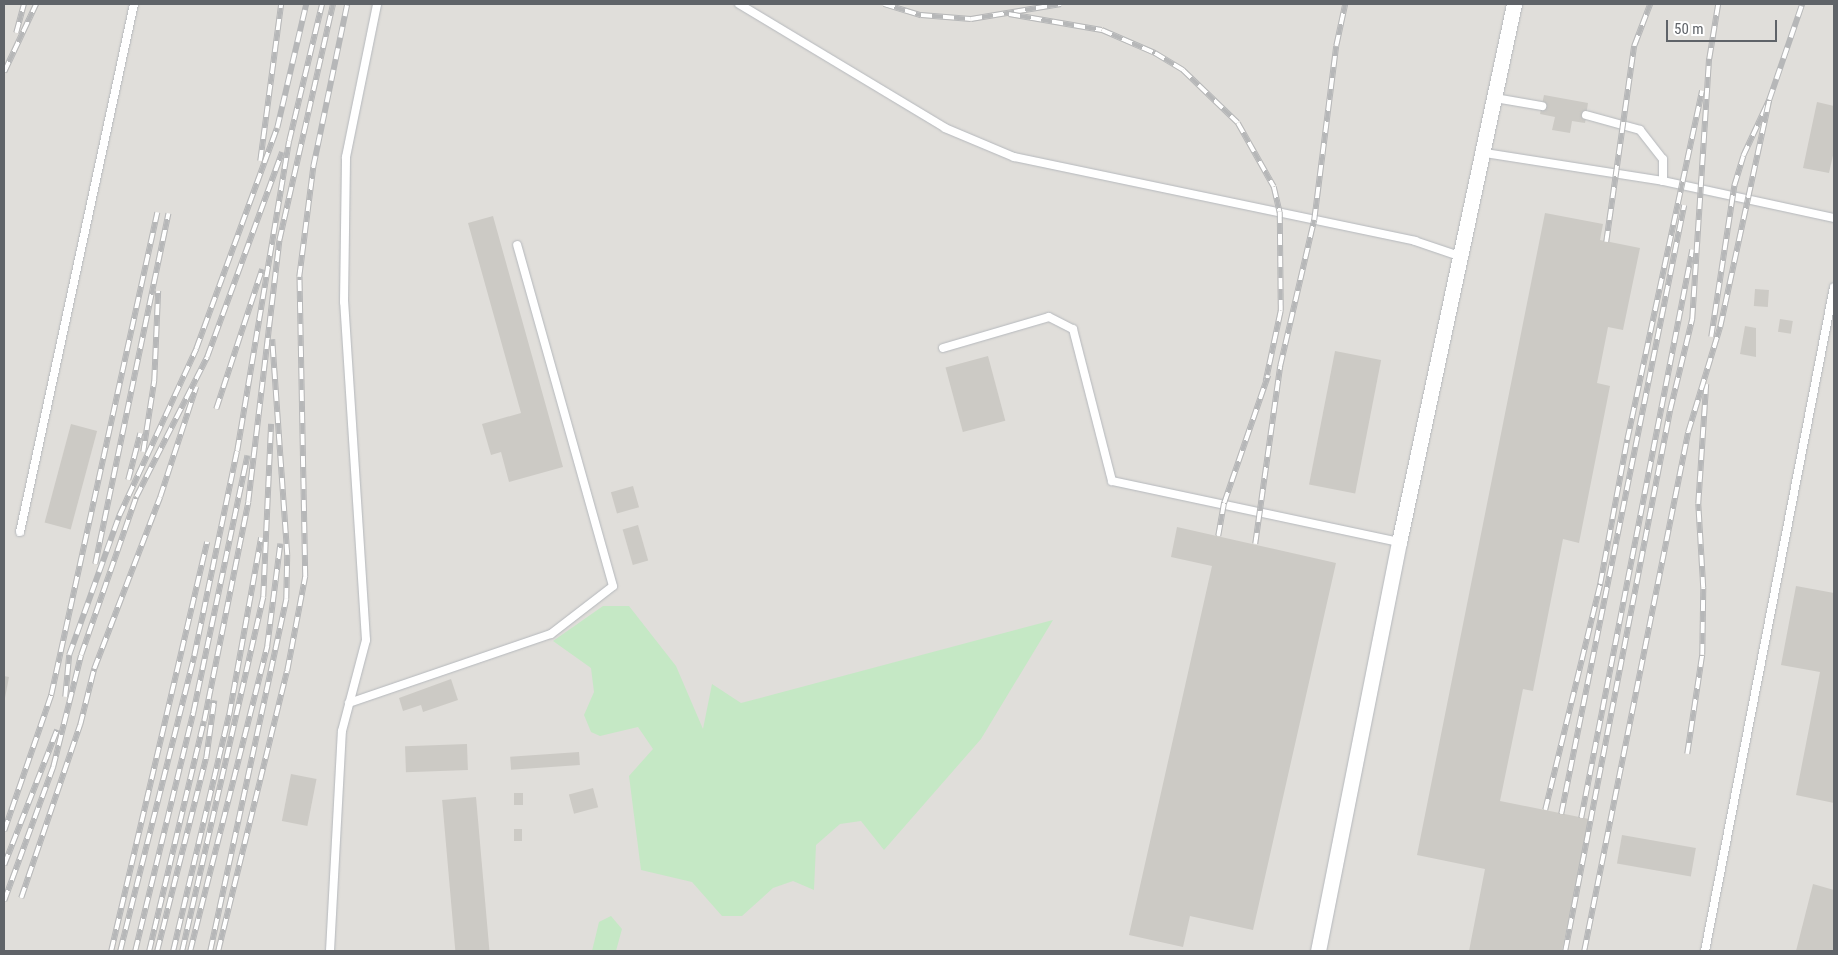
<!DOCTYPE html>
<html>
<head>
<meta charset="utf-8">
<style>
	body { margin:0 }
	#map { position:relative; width:1838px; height:955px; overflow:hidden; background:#f1efe8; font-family:"Roboto Condensed",sans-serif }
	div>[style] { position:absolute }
	.industrial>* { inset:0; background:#e0deda; transform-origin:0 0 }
	.green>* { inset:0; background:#c5e8c5 }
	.building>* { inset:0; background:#cccac5; transform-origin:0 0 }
	.roads { filter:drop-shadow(0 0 1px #b5b8bc) drop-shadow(0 0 1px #b5b8bc) }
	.service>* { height:8px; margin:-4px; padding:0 4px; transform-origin:4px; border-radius:4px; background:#fff }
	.minor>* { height:15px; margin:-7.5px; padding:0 7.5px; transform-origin:7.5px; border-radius:7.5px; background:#fff }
	.rail>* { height:5.5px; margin-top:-2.75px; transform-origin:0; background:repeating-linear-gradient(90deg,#fff 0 11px,#b6b7b8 0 22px); box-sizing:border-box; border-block:1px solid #b6b7b8 }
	span { translate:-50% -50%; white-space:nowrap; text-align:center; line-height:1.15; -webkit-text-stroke:4px #fff; paint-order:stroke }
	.frame { position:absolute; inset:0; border:5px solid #5f6368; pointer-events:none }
	.scale { position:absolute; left:1666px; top:20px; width:111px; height:22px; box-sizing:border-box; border:2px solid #5f6368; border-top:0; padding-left:6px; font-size:15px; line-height:18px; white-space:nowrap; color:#5f6368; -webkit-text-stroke:4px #fff; paint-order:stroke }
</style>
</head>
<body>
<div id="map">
	<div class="industrial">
		<div style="left:4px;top:4px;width:1830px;height:947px"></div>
	</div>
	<div class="green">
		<div style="clip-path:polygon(603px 606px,629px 606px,676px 666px,703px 729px,712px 684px,741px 703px,1053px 620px,981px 739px,884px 850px,861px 821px,840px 824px,816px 845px,814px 890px,793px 881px,773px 888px,742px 916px,722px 916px,692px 882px,641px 870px,629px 776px,653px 749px,638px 727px,600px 736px,591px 732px,584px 715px,594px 692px,591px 668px,553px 641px)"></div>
		<div style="clip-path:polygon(611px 916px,622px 929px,616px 951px,592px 951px,599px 922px)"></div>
	</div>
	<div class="building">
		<div style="clip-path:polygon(1544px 95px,1588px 103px,1585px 123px,1572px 121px,1570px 133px,1552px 130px,1555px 117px,1540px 114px)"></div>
		<div style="clip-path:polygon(1817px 102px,1834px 106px,1834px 151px,1829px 173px,1803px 168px)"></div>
		<div style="clip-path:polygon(1545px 213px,1603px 224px,1600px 240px,1640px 248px,1623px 330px,1608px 327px,1597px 383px,1610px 386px,1579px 543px,1563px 539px,1533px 691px,1523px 689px,1500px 801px,1589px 819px,1562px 951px,1469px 951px,1485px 869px,1417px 855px)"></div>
		<div style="clip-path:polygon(493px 216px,563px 467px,509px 482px,501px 452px,491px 455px,482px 424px,521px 413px,468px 223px)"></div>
		<div style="left:1755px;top:289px;width:14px;height:17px;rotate:4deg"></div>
		<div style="left:1780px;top:319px;width:13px;height:13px;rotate:9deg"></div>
		<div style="clip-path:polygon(1745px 326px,1756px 328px,1756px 357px,1740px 354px)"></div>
		<div style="left:1335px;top:351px;width:47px;height:136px;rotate:11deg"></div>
		<div style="left:988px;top:356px;width:67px;height:44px;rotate:75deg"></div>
		<div style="left:71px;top:424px;width:27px;height:102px;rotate:15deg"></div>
		<div style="left:633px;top:486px;width:22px;height:23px;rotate:74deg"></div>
		<div style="left:638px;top:525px;width:37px;height:16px;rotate:74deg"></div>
		<div style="clip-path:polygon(1177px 527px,1336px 563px,1253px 930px,1190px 916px,1183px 947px,1129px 935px,1212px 566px,1171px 557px)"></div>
		<div style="clip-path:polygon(1796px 586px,1834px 593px,1834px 803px,1796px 795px,1820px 672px,1781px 665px)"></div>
		<div style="clip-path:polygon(4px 676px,9px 677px,5px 698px,4px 698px)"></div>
		<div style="clip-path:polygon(451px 679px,458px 700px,423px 712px,421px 705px,403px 711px,399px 698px)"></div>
		<div style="left:467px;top:744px;width:26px;height:62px;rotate:88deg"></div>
		<div style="left:579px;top:752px;width:13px;height:69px;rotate:86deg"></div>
		<div style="left:291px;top:774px;width:26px;height:48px;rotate:11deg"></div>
		<div style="left:593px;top:788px;width:20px;height:25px;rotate:75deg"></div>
		<div style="left:514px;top:793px;width:9px;height:12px"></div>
		<div style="left:476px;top:797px;width:155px;height:34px;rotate:85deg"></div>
		<div style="left:514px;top:829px;width:8px;height:12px"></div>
		<div style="left:1622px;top:835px;width:75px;height:29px;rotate:10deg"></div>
		<div style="clip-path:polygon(1813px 884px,1834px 890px,1834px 951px,1796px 951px)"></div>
	</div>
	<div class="roads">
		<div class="service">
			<div style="left:739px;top:4px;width:240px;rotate:31deg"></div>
			<div style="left:945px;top:128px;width:75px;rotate:22.8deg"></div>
			<div style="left:1014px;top:157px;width:410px;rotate:11.8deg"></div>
			<div style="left:1415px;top:241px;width:50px;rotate:18.8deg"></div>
			<div style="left:1495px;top:98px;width:48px;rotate:9.7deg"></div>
			<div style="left:1586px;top:115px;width:56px;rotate:15.5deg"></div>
			<div style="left:1640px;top:130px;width:37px;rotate:52deg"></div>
			<div style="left:1663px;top:159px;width:22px;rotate:90deg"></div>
			<div style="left:1485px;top:153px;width:180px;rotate:8.9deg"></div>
			<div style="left:1663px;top:181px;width:175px;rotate:12.2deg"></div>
			<div style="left:943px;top:348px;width:110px;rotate:-16.3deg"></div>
			<div style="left:1049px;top:317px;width:27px;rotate:27deg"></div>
			<div style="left:1073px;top:329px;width:157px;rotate:75.6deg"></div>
			<div style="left:1112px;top:481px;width:293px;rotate:12deg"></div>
			<div style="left:20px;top:532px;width:540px;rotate:-77.82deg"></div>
			<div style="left:349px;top:703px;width:213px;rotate:-18.9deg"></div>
			<div style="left:551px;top:634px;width:78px;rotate:-37.7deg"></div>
			<div style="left:613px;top:586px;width:354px;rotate:-105.7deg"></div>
			<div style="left:330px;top:951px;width:220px;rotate:-86.9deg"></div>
			<div style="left:342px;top:731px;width:94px;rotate:-75.2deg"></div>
			<div style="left:366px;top:640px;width:339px;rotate:-93.7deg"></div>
			<div style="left:344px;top:302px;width:145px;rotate:-89.2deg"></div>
			<div style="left:346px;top:157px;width:156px;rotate:-78.5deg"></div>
			<div style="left:1705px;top:951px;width:676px;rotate:-79.01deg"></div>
		</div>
		<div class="minor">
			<div style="left:1318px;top:951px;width:417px;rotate:-78.8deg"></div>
			<div style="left:1399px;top:542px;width:550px;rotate:-77.93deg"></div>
		</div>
	</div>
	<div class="rail">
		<div style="left:884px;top:4px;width:39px;rotate:17deg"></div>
		<div style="left:921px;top:15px;width:50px;rotate:4.6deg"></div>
		<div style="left:971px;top:19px;width:91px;rotate:-9.5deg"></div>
		<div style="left:1009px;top:14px;width:94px;rotate:9.8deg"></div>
		<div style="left:1102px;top:30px;width:58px;rotate:23.5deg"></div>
		<div style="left:1155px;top:53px;width:33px;rotate:31deg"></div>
		<div style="left:1183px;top:70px;width:76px;rotate:43.9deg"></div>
		<div style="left:1238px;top:123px;width:73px;rotate:60.6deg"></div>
		<div style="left:1274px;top:187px;width:26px;rotate:77deg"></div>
		<div style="left:1280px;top:212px;width:99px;rotate:89.4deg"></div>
		<div style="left:1281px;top:311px;width:72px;rotate:102.1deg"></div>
		<div style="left:16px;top:33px;width:30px;rotate:-75deg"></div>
		<div style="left:4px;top:72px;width:75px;rotate:-64.8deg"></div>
		<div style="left:260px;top:161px;width:158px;rotate:-82.4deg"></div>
		<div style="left:1606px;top:242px;width:198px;rotate:-81.9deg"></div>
		<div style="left:1634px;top:46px;width:45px;rotate:-69.1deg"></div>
		<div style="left:1711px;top:337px;width:153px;rotate:-81.3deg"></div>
		<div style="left:1734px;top:186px;width:31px;rotate:-73deg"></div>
		<div style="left:1743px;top:156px;width:62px;rotate:-65.1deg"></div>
		<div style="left:1769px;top:100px;width:102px;rotate:-71deg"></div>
		<div style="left:216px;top:409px;width:147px;rotate:-71.8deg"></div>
		<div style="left:143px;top:452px;width:72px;rotate:-81.2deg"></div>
		<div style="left:154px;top:381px;width:90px;rotate:-87.5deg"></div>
		<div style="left:128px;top:480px;width:48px;rotate:-75.4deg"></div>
		<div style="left:1218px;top:536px;width:34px;rotate:-80deg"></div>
		<div style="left:1224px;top:503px;width:135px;rotate:-71deg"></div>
		<div style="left:1255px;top:544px;width:180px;rotate:-82deg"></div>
		<div style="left:1280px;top:366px;width:150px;rotate:-76.9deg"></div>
		<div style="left:1314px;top:220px;width:175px;rotate:-82.8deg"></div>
		<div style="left:1336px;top:46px;width:43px;rotate:-77.9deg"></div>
		<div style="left:95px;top:564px;width:358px;rotate:-78.2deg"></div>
		<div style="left:65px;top:697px;width:42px;rotate:-84.6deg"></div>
		<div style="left:69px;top:655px;width:148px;rotate:-70.2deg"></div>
		<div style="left:119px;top:516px;width:184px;rotate:-65.2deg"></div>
		<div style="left:196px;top:349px;width:235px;rotate:-69.9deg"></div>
		<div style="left:277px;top:128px;width:127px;rotate:-76.8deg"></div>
		<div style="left:1687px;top:754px;width:100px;rotate:-81.4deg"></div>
		<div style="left:1702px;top:655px;width:67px;rotate:-89.1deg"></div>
		<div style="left:1703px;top:588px;width:84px;rotate:-93.4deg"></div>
		<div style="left:1698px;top:504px;width:120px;rotate:-86.2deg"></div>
		<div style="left:1545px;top:810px;width:233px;rotate:-76.3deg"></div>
		<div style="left:1600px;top:584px;width:147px;rotate:-79.4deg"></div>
		<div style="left:1627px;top:440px;width:357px;rotate:-77.9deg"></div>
		<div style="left:1561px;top:814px;width:621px;rotate:-78.58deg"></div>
		<div style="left:1581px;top:818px;width:579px;rotate:-78.94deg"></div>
		<div style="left:4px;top:831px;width:144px;rotate:-70.9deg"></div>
		<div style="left:51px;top:695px;width:494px;rotate:-77.6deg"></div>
		<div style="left:4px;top:865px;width:145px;rotate:-68.6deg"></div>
		<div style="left:21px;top:898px;width:183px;rotate:-71.2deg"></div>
		<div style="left:80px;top:725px;width:58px;rotate:-76deg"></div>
		<div style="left:94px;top:669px;width:184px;rotate:-69deg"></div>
		<div style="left:160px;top:497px;width:116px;rotate:-71.9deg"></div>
		<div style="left:4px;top:901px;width:143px;rotate:-69.9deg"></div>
		<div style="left:53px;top:767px;width:115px;rotate:-76deg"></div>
		<div style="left:81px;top:655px;width:167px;rotate:-70.8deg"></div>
		<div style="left:136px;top:497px;width:157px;rotate:-63.1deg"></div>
		<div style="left:207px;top:357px;width:218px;rotate:-69.9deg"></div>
		<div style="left:111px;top:951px;width:420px;rotate:-76.8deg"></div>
		<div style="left:120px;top:951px;width:304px;rotate:-75.9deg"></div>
		<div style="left:194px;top:656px;width:209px;rotate:-78.2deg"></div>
		<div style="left:237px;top:451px;width:314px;rotate:-80.5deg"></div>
		<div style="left:289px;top:141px;width:141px;rotate:-76.5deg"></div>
		<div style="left:135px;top:951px;width:245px;rotate:-76.3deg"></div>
		<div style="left:193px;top:713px;width:263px;rotate:-78.1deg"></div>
		<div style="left:149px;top:951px;width:236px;rotate:-76.6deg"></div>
		<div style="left:204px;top:721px;width:223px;rotate:-78.6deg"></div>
		<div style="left:248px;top:502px;width:263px;rotate:-83.2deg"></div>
		<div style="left:279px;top:241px;width:243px;rotate:-77.2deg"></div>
		<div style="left:157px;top:951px;width:199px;rotate:-75.8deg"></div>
		<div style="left:206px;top:758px;width:58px;rotate:-82deg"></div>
		<div style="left:173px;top:951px;width:243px;rotate:-76.7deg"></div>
		<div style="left:229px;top:715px;width:180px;rotate:-79.8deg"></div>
		<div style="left:182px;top:951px;width:363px;rotate:-77.1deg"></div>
		<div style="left:263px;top:597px;width:173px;rotate:-87.4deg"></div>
		<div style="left:190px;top:951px;width:315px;rotate:-75.8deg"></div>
		<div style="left:267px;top:646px;width:103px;rotate:-82.7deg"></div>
		<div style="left:210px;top:951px;width:360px;rotate:-77.8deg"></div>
		<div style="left:286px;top:599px;width:44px;rotate:-88.7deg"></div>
		<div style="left:287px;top:555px;width:216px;rotate:-94deg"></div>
		<div style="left:218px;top:951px;width:288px;rotate:-76.2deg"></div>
		<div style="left:287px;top:671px;width:96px;rotate:-79.2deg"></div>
		<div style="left:305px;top:577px;width:300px;rotate:-91.1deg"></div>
		<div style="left:299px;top:277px;width:111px;rotate:-82.7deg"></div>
		<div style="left:313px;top:167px;width:167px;rotate:-78.2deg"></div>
		<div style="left:1565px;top:951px;width:551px;rotate:-79.02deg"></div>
		<div style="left:1670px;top:410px;width:94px;rotate:-76.4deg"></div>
		<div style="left:1692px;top:319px;width:261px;rotate:-86.3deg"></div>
		<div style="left:1709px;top:59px;width:56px;rotate:-80.7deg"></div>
		<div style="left:1584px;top:951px;width:529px;rotate:-78.67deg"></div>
		<div style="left:1688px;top:432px;width:110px;rotate:-73.1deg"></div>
		<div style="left:1720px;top:327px;width:232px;rotate:-77.8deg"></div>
	</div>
	<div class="frame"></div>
	<div class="scale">50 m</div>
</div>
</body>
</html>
